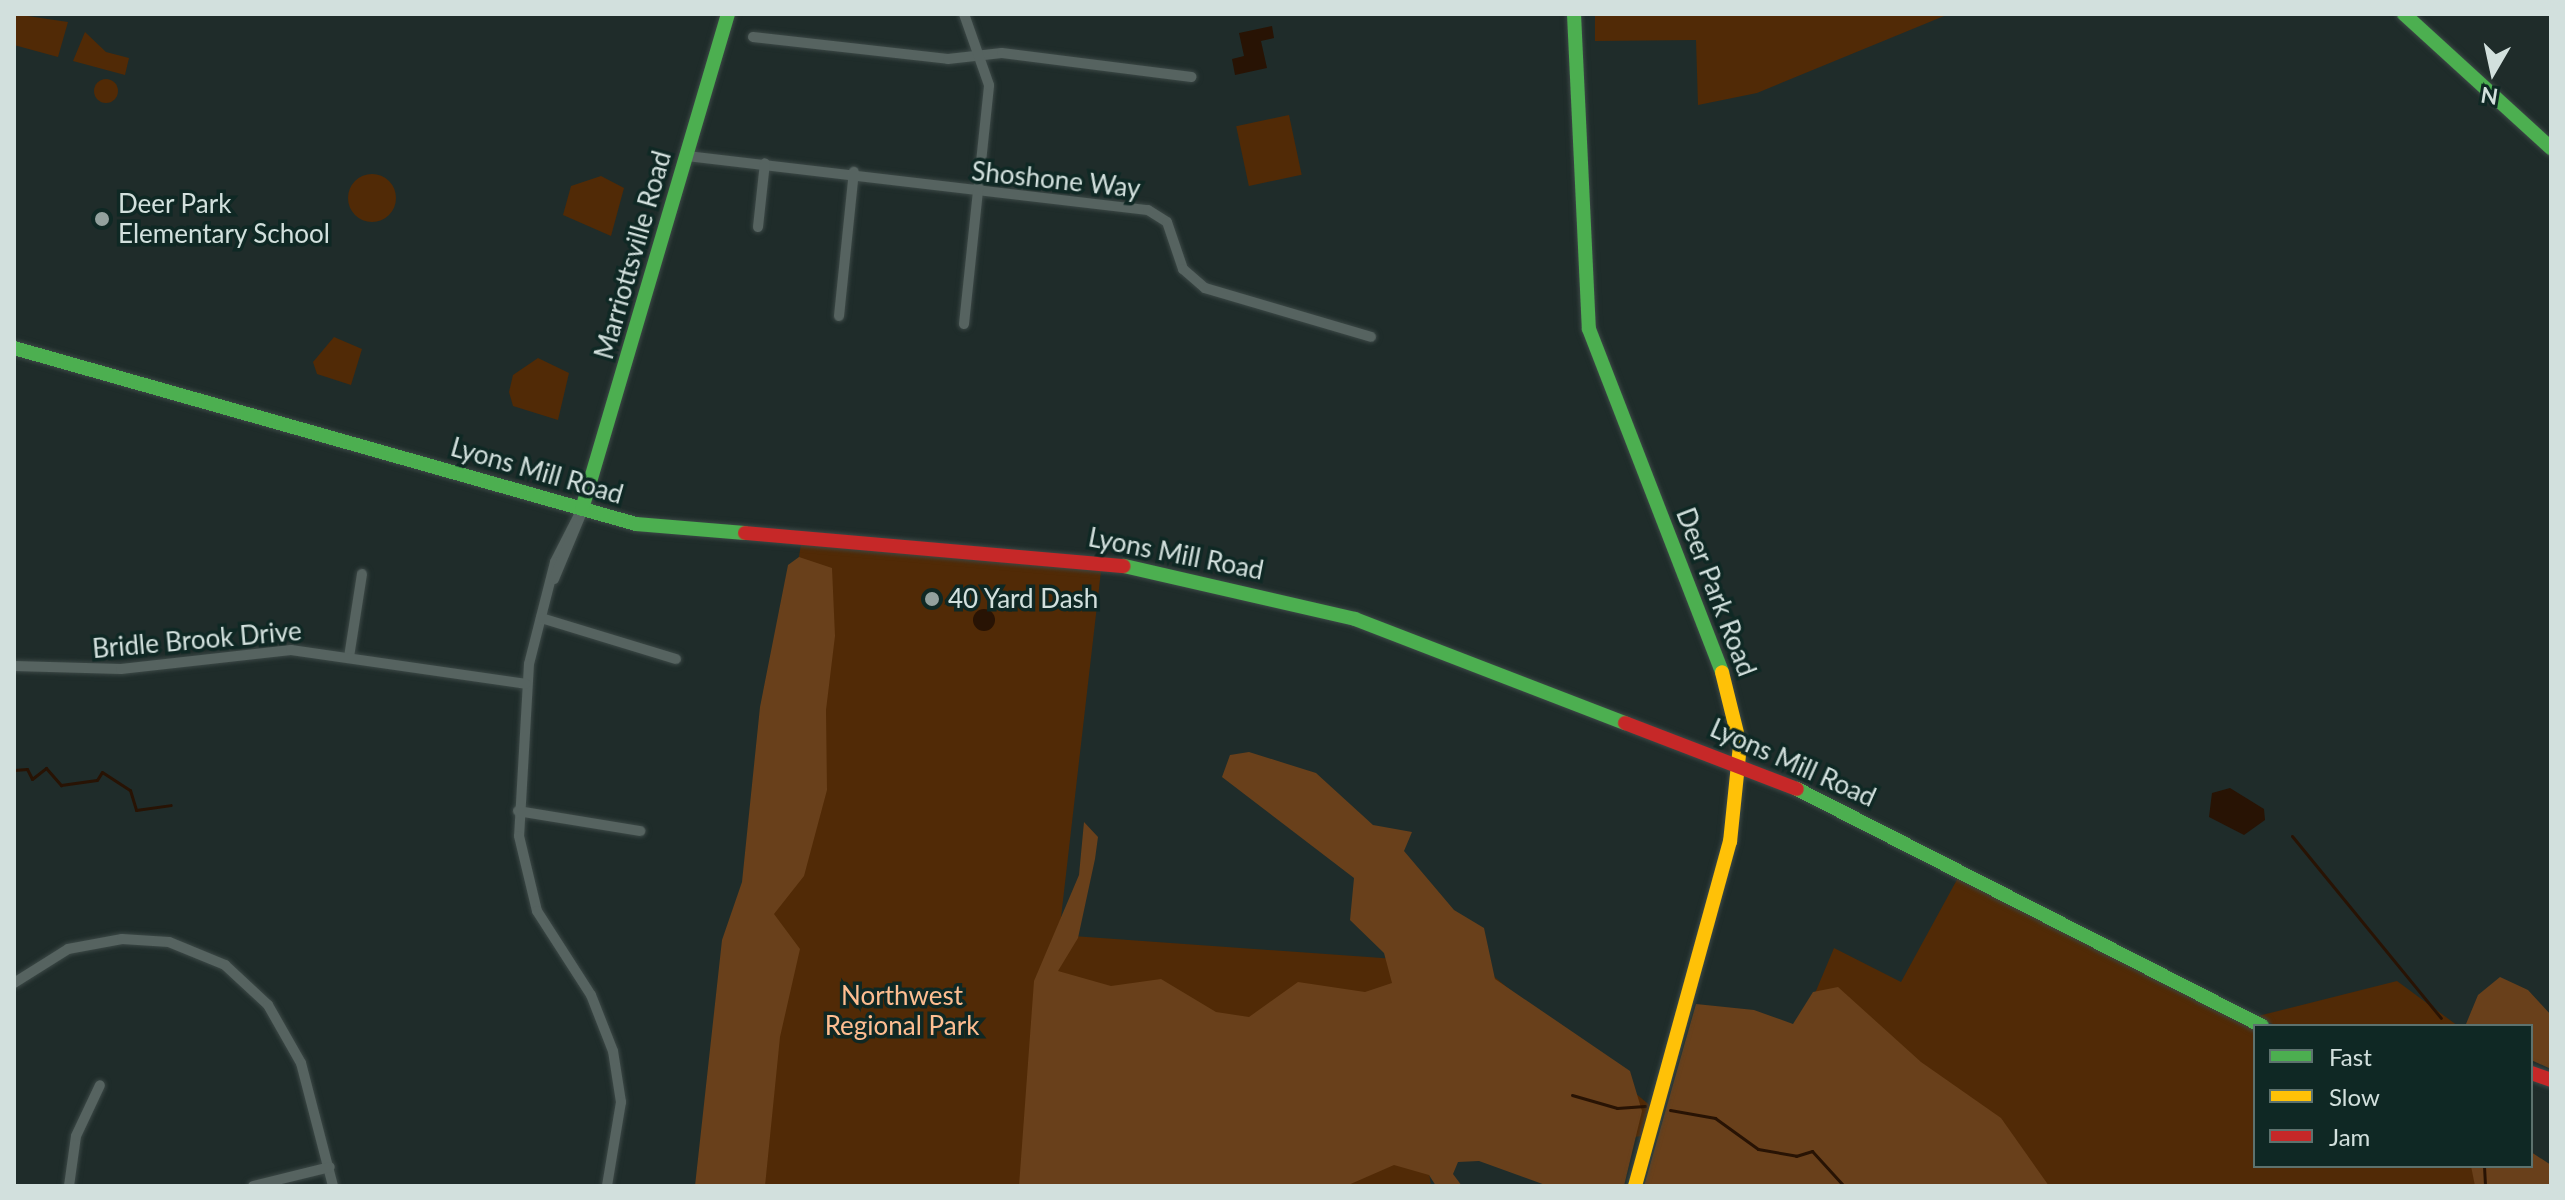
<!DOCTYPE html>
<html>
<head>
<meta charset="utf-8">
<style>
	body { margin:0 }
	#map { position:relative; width:2565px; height:1200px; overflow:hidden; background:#1f2c2a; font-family:Lato,sans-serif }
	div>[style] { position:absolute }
	.green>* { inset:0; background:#512a06; transform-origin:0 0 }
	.round { border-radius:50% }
	.forest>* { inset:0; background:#69401b }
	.water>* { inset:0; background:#281304 }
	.stream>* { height:3px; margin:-1.5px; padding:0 1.5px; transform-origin:1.5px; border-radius:1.5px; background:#281304 }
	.roads { filter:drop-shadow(0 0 2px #3c4846) drop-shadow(0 0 2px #3c4846) }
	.street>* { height:10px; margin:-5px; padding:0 5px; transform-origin:5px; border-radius:5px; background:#566360 }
	.fast>* { height:14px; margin:-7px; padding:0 7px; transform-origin:7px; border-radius:7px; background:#4caf50 }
	.slow>* { height:14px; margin:-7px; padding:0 7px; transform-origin:7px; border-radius:7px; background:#ffc107 }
	.jam>* { height:14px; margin:-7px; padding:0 7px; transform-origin:7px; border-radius:7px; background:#c62828 }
	.dots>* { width:22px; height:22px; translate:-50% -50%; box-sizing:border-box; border:4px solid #0f2824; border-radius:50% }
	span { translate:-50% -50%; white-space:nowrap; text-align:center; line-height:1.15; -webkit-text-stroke:7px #0f2824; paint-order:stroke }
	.street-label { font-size:26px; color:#d2e0dd }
	.poi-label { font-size:26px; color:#d2e0dd }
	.left { translate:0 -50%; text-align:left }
	.park-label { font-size:26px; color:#febe91 }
	.frame { position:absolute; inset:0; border:16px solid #d2e0dd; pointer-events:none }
	.legend { position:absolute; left:2253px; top:1024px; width:280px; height:144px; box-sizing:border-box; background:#0f2824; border:2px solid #5d726e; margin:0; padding:10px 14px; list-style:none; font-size:24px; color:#d2e0dd }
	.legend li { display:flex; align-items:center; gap:16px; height:40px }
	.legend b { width:40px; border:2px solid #5d726e }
	.north { position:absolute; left:2453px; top:32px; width:80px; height:80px; -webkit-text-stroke:6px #0f2824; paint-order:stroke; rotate:189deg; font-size:22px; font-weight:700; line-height:32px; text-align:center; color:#d2e0dd }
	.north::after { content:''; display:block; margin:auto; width:28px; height:36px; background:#d2e0dd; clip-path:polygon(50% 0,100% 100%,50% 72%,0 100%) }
</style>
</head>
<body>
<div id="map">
	<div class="green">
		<div style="clip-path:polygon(14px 14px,68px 22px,58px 57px,14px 45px)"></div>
		<div style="clip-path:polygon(1595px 14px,1949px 14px,1757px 93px,1698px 105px,1696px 40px,1595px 41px)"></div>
		<div style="clip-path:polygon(85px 32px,106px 52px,129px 58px,125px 75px,73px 61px)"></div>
		<div class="round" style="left:94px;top:79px;width:24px;height:24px"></div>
		<div style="left:1289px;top:115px;width:61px;height:54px;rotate:78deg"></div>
		<div class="round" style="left:348px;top:174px;width:48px;height:48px"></div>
		<div style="clip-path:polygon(601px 176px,624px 188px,611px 236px,563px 215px,571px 186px)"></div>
		<div style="clip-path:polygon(334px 337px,362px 349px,351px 385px,317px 374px,313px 362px)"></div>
		<div style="clip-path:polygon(538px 358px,569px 373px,558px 420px,513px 406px,509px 392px,513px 375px)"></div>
		<div style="clip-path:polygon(801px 544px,1101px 571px,1059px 935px,1480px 965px,1652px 1107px,1643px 1136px,1427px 1158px,1431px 1186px,698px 1186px)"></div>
		<div style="clip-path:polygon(1959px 876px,2255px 1029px,2255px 1166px,2484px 1166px,2485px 1186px,1818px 1186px,1805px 1017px,1834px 948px,1901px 982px)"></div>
		<div style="clip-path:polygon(2397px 981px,2458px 1026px,2278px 1026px,2254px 1017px)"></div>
	</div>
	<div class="forest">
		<div style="clip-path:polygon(799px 557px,832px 568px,835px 636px,826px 710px,827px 790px,804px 876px,774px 914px,800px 949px,780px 1037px,765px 1186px,695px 1186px,722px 940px,742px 882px,760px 707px,788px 565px)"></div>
		<div style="clip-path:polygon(1249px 752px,1316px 773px,1373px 825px,1412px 832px,1404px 851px,1454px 910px,1484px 928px,1495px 979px,1630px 1071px,1642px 1111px,1624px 1186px,1548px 1186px,1479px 1161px,1458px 1162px,1453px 1174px,1462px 1186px,1436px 1186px,1429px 1175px,1394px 1165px,1346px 1186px,1019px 1186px,1034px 981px,1079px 875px,1084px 822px,1098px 837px,1095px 859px,1078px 938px,1058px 971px,1111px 986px,1161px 979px,1216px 1012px,1249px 1017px,1298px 982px,1365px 992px,1392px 983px,1384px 953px,1350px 920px,1354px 878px,1222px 777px,1230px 755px)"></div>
		<div style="clip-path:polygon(2500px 977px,2528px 990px,2551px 1015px,2551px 1069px,2531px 1060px,2531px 1026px,2466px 1024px,2478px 995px)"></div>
		<div style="clip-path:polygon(1838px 987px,1921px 1062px,2001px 1118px,2049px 1186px,1644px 1186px,1696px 1004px,1754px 1010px,1793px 1024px,1813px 992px)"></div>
		<div style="clip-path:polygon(2531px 1152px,2551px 1165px,2551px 1186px,2475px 1186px,2471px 1166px,2531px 1166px)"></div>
	</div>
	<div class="water">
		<div style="clip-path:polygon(1272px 26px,1274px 38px,1261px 41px,1267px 68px,1235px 75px,1232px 59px,1244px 56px,1239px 33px)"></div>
		<div class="round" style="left:973px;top:609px;width:22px;height:22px"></div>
		<div style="clip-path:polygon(2230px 788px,2264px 809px,2265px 820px,2244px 835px,2209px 817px,2212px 793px)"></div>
	</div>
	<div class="stream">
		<div style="left:14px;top:770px;width:13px;rotate:-4deg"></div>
		<div style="left:27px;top:769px;width:11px;rotate:63deg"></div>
		<div style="left:32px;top:779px;width:18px;rotate:-38deg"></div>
		<div style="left:46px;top:768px;width:23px;rotate:49deg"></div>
		<div style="left:61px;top:785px;width:36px;rotate:-8deg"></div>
		<div style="left:97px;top:780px;width:9px;rotate:-58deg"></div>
		<div style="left:102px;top:772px;width:33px;rotate:33deg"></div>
		<div style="left:130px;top:790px;width:21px;rotate:73deg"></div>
		<div style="left:136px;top:810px;width:35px;rotate:-8deg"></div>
		<div style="left:2292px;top:836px;width:235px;rotate:50.7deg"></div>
		<div style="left:1572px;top:1095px;width:47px;rotate:16.1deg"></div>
		<div style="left:1617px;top:1108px;width:28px;rotate:-4deg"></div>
		<div style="left:1670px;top:1110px;width:46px;rotate:10.1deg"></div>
		<div style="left:1715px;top:1118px;width:53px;rotate:35.8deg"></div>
		<div style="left:1758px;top:1149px;width:39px;rotate:10deg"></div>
		<div style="left:1796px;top:1156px;width:17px;rotate:-17deg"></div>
		<div style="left:1812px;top:1151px;width:47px;rotate:47.6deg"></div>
		<div style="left:2484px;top:1166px;width:20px;rotate:87deg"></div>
	</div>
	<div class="roads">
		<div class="street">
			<div style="left:753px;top:37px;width:196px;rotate:6.4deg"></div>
			<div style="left:948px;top:59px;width:54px;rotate:-6.3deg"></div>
			<div style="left:1002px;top:53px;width:191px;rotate:7.2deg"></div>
			<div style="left:687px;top:156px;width:464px;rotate:6.7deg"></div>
			<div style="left:1148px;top:210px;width:22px;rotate:32deg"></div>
			<div style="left:1167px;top:222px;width:50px;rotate:71.2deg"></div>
			<div style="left:1183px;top:269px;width:29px;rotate:41deg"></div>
			<div style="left:1205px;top:288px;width:173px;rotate:16.4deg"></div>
			<div style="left:758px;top:227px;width:64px;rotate:-83.8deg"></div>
			<div style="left:839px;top:316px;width:145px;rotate:-84.1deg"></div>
			<div style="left:964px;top:324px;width:240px;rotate:-84deg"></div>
			<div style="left:989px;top:85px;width:75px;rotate:-109.4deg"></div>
			<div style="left:582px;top:509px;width:59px;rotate:117deg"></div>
			<div style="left:555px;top:562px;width:105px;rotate:104.3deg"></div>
			<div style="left:529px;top:664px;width:172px;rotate:93.3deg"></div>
			<div style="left:519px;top:836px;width:77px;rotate:76.5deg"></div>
			<div style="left:537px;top:911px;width:100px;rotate:57.3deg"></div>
			<div style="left:591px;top:995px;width:60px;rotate:68.6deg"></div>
			<div style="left:613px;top:1051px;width:52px;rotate:81.1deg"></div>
			<div style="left:621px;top:1102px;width:85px;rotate:99.5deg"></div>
			<div style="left:554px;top:579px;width:73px;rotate:-67.3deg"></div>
			<div style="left:541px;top:618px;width:141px;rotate:16.9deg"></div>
			<div style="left:349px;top:657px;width:84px;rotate:-81.1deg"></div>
			<div style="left:14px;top:666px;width:107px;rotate:1.6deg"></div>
			<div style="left:121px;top:669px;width:171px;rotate:-6.4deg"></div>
			<div style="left:291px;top:650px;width:237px;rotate:8.2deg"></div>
			<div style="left:518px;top:811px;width:124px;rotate:9.3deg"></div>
			<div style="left:14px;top:983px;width:64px;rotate:-32.2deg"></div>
			<div style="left:68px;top:949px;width:55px;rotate:-10.5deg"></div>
			<div style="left:122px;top:939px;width:47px;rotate:3.7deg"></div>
			<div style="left:169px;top:942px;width:61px;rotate:22.3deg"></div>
			<div style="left:225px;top:965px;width:59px;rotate:42.9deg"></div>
			<div style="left:268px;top:1005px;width:67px;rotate:60.4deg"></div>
			<div style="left:301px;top:1063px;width:127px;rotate:75.4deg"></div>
			<div style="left:69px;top:1186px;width:50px;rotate:-82deg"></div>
			<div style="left:76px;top:1136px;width:56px;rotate:-64.8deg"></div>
			<div style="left:253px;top:1186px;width:79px;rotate:-13.9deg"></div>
		</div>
		<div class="fast">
			<div style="left:1574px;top:14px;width:315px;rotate:87.3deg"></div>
			<div style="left:1589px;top:329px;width:368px;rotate:68.8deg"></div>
			<div style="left:2404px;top:14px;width:199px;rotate:42.4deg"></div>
			<div style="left:14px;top:348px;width:646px;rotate:15.8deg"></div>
			<div style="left:636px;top:524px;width:109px;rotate:4.7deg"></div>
			<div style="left:582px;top:509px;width:516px;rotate:-73.57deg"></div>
			<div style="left:1124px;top:566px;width:237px;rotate:12.9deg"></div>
			<div style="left:1355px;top:619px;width:289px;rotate:21.1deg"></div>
			<div style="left:1797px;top:789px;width:522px;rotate:27.01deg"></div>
		</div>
		<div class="slow">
			<div style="left:1635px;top:1186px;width:357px;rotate:-74.6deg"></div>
			<div style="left:1730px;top:842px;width:98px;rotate:-84.1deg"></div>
			<div style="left:1740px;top:745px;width:75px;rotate:-103.9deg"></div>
		</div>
		<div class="jam">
			<div style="left:745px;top:533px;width:380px;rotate:5deg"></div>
			<div style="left:1625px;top:723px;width:184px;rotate:21deg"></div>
			<div style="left:2531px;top:1073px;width:21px;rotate:19deg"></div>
		</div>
	</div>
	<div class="dots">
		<div style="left:102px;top:219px;background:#93a19e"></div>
		<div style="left:932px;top:599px;background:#93a19e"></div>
	</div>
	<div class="street-label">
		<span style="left:1056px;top:180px;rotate:6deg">Shoshone Way</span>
		<span style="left:633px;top:255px;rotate:-74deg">Marriottsville Road</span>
		<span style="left:537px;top:471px;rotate:16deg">Lyons Mill Road</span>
		<span style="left:1176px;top:554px;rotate:11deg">Lyons Mill Road</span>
		<span style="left:1716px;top:592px;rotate:69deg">Deer Park Road</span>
		<span style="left:197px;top:640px;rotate:-5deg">Bridle Brook Drive</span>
		<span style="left:1793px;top:763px;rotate:24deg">Lyons Mill Road</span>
	</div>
	<div class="poi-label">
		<span class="left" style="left:118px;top:219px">Deer Park<br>Elementary School</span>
		<span class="left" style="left:948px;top:599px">40 Yard Dash</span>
	</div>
	<div class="park-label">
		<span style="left:902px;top:1011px">Northwest<br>Regional Park</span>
	</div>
	<div class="frame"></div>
	<ul class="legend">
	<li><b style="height:10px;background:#4caf50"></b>Fast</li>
	<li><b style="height:10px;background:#ffc107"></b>Slow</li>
	<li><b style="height:10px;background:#c62828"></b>Jam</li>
	</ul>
	<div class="north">N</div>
</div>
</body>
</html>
